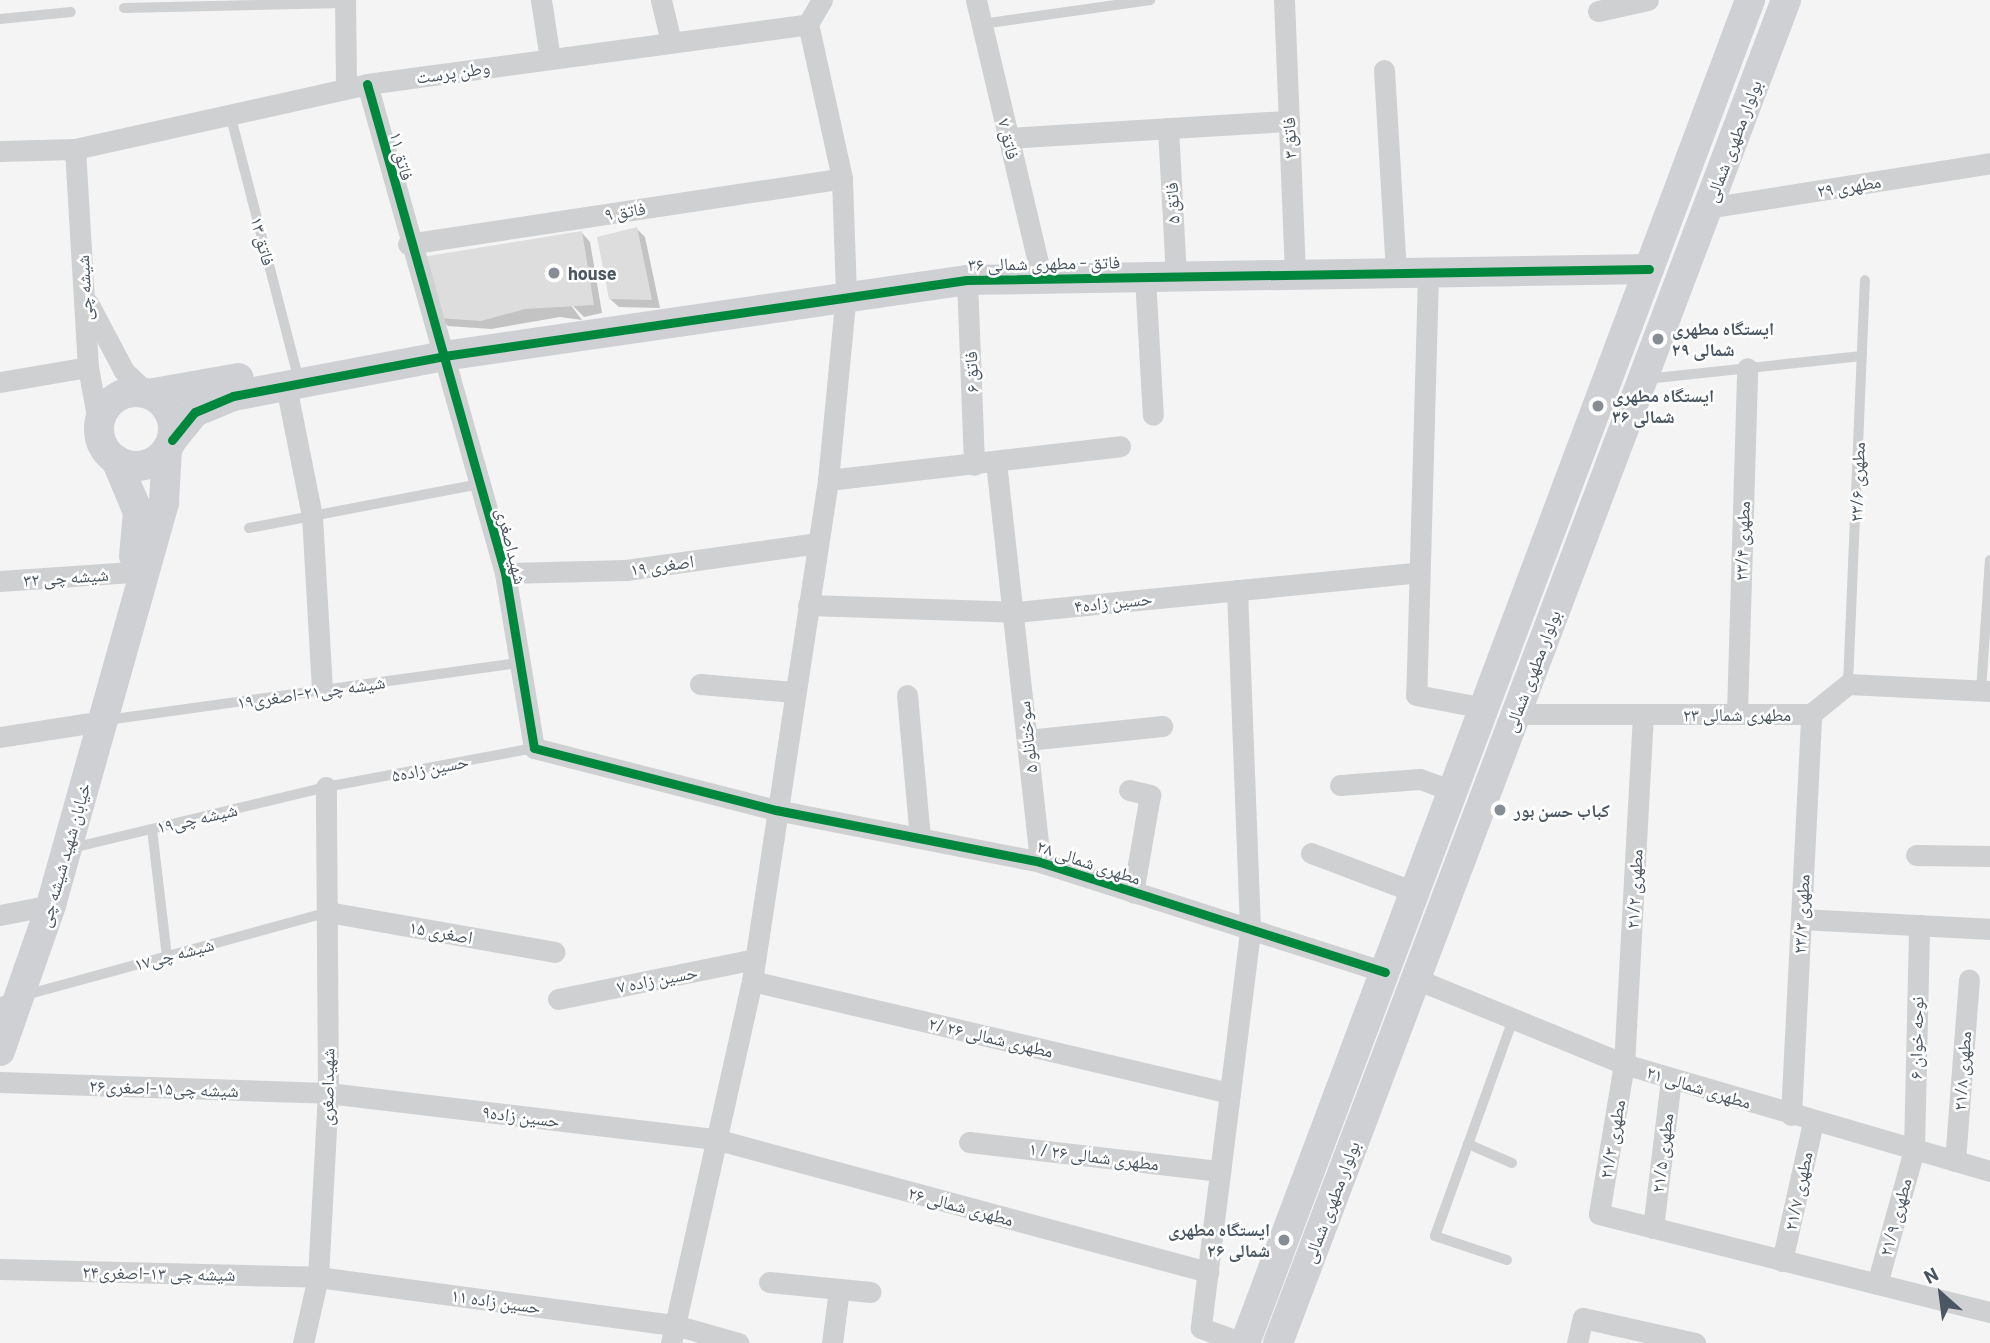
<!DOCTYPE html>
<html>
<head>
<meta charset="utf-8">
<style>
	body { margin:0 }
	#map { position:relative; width:1990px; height:1343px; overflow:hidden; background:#f4f4f4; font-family:Barlow,"Noto Naskh Arabic",sans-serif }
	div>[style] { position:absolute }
	.shadow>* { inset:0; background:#0003 }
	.building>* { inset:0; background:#ddddde }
	.lane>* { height:10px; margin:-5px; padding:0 5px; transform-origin:5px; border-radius:5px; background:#ced0d2 }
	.street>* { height:21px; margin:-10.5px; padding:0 10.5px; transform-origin:10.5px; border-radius:10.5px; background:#ced0d2 }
	.secondary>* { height:30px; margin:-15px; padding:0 15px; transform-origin:15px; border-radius:15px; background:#ced0d4 }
	.secondary>.ring { margin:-15px; padding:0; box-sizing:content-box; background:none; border:30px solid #ced0d4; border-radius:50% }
	.cycleway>* { height:9px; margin:-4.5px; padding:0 4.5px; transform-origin:4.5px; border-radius:4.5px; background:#00873e }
	.dots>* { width:19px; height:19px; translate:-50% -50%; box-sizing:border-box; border:4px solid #fff; border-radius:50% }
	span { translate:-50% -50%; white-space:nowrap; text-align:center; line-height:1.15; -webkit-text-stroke:5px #fff; paint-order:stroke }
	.street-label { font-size:18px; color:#4a5661 }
	.poi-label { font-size:18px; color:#4a5661; font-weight:700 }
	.left { translate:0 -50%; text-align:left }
	.right { translate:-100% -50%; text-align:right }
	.north { position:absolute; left:1906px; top:1259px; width:70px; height:70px; -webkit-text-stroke:5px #fff; paint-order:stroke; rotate:332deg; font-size:19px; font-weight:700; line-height:28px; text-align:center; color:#4a5661 }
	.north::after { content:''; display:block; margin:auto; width:24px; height:32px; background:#4a5661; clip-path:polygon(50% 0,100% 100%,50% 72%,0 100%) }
</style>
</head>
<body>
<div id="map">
	<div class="shadow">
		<div style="clip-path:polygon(637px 229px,645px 237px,660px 308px,619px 307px,610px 299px)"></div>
		<div style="clip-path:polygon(582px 233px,590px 242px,602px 313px,584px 317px,567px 300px,582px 320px,560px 317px,491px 329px,448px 326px,439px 317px)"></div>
	</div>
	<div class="building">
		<div style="clip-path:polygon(637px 227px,652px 300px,609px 299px,597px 237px)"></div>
		<div style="clip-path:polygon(582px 231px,594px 305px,525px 309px,481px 321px,438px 318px,422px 257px)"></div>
	</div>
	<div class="lane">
		<div style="left:124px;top:8px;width:221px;rotate:-1.3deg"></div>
		<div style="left:0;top:19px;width:71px;rotate:-5.6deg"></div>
		<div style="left:982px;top:24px;width:170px;rotate:-8.1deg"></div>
		<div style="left:230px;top:114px;width:263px;rotate:75.5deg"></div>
		<div style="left:1646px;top:379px;width:217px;rotate:-6.1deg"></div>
		<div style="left:249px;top:528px;width:235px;rotate:-10.8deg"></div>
		<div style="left:1848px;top:684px;width:404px;rotate:-87.6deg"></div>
		<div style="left:1981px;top:691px;width:131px;rotate:-86.1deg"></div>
		<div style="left:107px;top:720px;width:417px;rotate:-7.9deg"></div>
		<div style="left:152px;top:829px;width:128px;rotate:83.3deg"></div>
		<div style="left:72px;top:848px;width:261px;rotate:-13.5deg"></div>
		<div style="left:326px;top:787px;width:212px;rotate:-10.6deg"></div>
		<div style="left:0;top:1002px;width:340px;rotate:-15.3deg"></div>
		<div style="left:1468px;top:1144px;width:48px;rotate:23.4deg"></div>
		<div style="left:1507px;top:1260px;width:76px;rotate:-161.6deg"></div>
		<div style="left:1435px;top:1236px;width:231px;rotate:-70.2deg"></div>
	</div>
	<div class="street">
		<div style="left:345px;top:0;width:88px;rotate:89.3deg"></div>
		<div style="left:541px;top:0;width:60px;rotate:81.3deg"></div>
		<div style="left:661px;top:0;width:43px;rotate:76.6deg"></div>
		<div style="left:976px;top:0;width:287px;rotate:76.7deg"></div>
		<div style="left:1284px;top:0;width:276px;rotate:87.7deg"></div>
		<div style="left:1598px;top:11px;width:51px;rotate:-12.4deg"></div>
		<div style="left:808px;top:24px;width:28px;rotate:-60deg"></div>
		<div style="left:1384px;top:70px;width:205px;rotate:86.6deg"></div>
		<div style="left:367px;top:84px;width:508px;rotate:74.24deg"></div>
		<div style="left:505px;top:573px;width:177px;rotate:80.6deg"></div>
		<div style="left:534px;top:748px;width:250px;rotate:14.4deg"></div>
		<div style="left:776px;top:810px;width:269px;rotate:11.1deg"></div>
		<div style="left:1040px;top:862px;width:362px;rotate:17.7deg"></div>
		<div style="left:1168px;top:128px;width:149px;rotate:86.9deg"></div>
		<div style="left:1008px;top:138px;width:282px;rotate:-3.5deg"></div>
		<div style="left:75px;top:149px;width:218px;rotate:86.6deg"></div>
		<div style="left:88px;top:367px;width:61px;rotate:79.6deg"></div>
		<div style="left:0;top:151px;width:75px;rotate:-1.5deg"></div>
		<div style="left:75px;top:149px;width:299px;rotate:-12.5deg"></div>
		<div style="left:367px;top:84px;width:445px;rotate:-7.7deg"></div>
		<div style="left:1707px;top:208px;width:287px;rotate:-9deg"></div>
		<div style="left:408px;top:244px;width:439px;rotate:-8.6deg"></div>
		<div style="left:1428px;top:275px;width:420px;rotate:91.6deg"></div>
		<div style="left:1416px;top:695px;width:69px;rotate:10.8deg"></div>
		<div style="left:1145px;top:278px;width:137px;rotate:86.7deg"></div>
		<div style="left:967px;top:280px;width:185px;rotate:87.8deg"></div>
		<div style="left:88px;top:303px;width:77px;rotate:62.1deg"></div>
		<div style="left:124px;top:371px;width:33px;rotate:44deg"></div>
		<div style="left:0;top:382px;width:89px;rotate:-9.7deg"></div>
		<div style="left:286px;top:386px;width:133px;rotate:78.7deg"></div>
		<div style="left:312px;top:516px;width:175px;rotate:86.7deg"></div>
		<div style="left:996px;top:462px;width:402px;rotate:83.7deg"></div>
		<div style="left:828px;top:480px;width:294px;rotate:-6.6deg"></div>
		<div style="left:505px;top:573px;width:121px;rotate:-1.4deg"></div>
		<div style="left:626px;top:570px;width:194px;rotate:-8deg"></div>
		<div style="left:0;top:581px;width:132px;rotate:-3.9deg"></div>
		<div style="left:1237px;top:590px;width:342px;rotate:87.8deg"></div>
		<div style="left:1250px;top:932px;width:399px;rotate:97.1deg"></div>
		<div style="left:1201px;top:1328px;width:45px;rotate:19.7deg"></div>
		<div style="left:808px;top:605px;width:207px;rotate:1.9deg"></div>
		<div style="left:1015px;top:612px;width:403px;rotate:-5.6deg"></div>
		<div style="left:700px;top:684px;width:94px;rotate:4.9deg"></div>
		<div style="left:907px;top:695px;width:143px;rotate:84.8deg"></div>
		<div style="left:1737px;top:713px;width:345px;rotate:-88.3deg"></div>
		<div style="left:1516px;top:714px;width:295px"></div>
		<div style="left:1811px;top:714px;width:48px;rotate:-39deg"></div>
		<div style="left:1848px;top:684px;width:142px;rotate:2.8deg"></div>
		<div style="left:1643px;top:714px;width:351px;rotate:93.1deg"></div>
		<div style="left:1624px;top:1064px;width:152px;rotate:99.5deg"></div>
		<div style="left:1599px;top:1214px;width:403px;rotate:14.1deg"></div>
		<div style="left:0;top:737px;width:103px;rotate:-8.9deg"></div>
		<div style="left:1027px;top:740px;width:136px;rotate:-5.9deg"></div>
		<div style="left:1340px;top:785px;width:80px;rotate:-4.3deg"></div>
		<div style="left:1420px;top:779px;width:35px;rotate:20deg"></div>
		<div style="left:1129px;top:790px;width:22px;rotate:13deg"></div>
		<div style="left:1150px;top:795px;width:99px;rotate:99.8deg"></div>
		<div style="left:1311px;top:853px;width:111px;rotate:20.6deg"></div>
		<div style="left:1916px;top:855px;width:74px;rotate:0.8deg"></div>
		<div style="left:328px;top:912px;width:230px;rotate:10deg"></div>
		<div style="left:0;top:915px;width:52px;rotate:-11.1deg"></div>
		<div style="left:1801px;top:919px;width:189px;rotate:3deg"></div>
		<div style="left:1416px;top:979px;width:225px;rotate:22.2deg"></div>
		<div style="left:1624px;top:1064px;width:381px;rotate:16.3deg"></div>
		<div style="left:752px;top:981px;width:491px;rotate:13.2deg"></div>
		<div style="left:558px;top:999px;width:201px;rotate:-11.5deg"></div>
		<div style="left:0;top:1082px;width:328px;rotate:1.9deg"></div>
		<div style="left:328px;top:1093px;width:390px;rotate:6.8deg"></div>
		<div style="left:715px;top:1139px;width:511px;rotate:15.1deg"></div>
		<div style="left:1791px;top:1115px;width:401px;rotate:-87.1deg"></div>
		<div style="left:969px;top:1142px;width:253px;rotate:6.6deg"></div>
		<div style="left:1955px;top:1161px;width:182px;rotate:-85.6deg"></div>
		<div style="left:1653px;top:1228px;width:150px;rotate:-83.1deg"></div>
		<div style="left:1782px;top:1261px;width:142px;rotate:-77.4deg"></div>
		<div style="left:0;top:1269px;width:318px;rotate:1.4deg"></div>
		<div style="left:318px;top:1277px;width:360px;rotate:7.7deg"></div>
		<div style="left:675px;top:1325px;width:66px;rotate:15.9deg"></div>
		<div style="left:769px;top:1282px;width:102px;rotate:5.6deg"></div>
		<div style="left:1877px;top:1284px;width:139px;rotate:-74.6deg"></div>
		<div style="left:1914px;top:1150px;width:225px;rotate:-88.7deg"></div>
		<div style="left:303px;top:1343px;width:68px;rotate:-77.2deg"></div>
		<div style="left:318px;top:1277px;width:184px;rotate:-86.9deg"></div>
		<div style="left:328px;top:1093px;width:306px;rotate:-90.4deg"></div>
		<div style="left:671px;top:1343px;width:371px;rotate:-77.4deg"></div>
		<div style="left:752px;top:981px;width:507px;rotate:-81.37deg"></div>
		<div style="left:828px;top:480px;width:187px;rotate:-84.5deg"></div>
		<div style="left:846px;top:294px;width:116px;rotate:-92deg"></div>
		<div style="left:842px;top:178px;width:158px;rotate:-102.4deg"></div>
		<div style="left:832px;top:1343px;width:54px;rotate:-82.6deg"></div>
		<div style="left:1577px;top:1343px;width:26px;rotate:-77deg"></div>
		<div style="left:1583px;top:1318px;width:115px;rotate:12.6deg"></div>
	</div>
	<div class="secondary">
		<div class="ring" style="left:99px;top:392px;width:44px;height:44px"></div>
		<div style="left:148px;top:394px;width:92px;rotate:-10deg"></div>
		<div style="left:172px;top:440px;width:36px;rotate:-51deg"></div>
		<div style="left:195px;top:412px;width:41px;rotate:-22.8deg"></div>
		<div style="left:233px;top:396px;width:215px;rotate:-10.7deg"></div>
		<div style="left:444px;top:356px;width:528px;rotate:-8.27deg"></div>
		<div style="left:967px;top:280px;width:682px;rotate:-0.92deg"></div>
		<div style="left:116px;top:460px;width:56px;rotate:67.1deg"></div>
		<div style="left:138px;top:512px;width:44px;rotate:95.2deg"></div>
		<div style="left:0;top:1051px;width:155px;rotate:-70.7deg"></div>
		<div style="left:51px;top:905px;width:419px;rotate:-74.3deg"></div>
		<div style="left:164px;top:502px;width:53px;rotate:-86.8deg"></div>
		<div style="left:1245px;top:1343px;width:1435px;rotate:-69.39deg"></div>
		<div style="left:1278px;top:1343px;width:1436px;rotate:-69.28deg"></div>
	</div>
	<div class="cycleway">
		<div style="left:367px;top:84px;width:508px;rotate:74.24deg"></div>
		<div style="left:505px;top:573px;width:177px;rotate:80.6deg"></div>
		<div style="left:534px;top:748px;width:250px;rotate:14.4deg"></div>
		<div style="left:776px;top:810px;width:269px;rotate:11.1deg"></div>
		<div style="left:1040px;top:862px;width:362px;rotate:17.7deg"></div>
		<div style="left:172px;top:440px;width:36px;rotate:-51deg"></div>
		<div style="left:195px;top:412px;width:41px;rotate:-22.8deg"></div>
		<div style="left:233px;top:396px;width:215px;rotate:-10.7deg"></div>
		<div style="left:444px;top:356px;width:528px;rotate:-8.27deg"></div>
		<div style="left:967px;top:280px;width:682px;rotate:-0.92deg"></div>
	</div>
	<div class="dots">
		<div style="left:554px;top:273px;background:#868d94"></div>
		<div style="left:1658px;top:339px;background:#868d94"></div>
		<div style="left:1598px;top:406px;background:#868d94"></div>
		<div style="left:1500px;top:810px;background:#868d94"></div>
		<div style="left:1284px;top:1240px;background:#868d94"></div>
	</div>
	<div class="street-label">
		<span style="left:453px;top:72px;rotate:-8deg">وطن پرست</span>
		<span style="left:1289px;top:138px;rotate:-92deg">فاتق ۳</span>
		<span style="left:1009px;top:139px;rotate:77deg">فاتق ۷</span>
		<span style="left:1733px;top:141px;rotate:-69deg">بولوار مطهری شمالی</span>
		<span style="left:402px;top:156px;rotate:76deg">فاتق ۱۱</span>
		<span style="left:1849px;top:186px;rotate:-9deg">مطهری ۲۹</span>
		<span style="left:1172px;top:203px;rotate:-93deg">فاتق ۵</span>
		<span style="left:625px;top:211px;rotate:-9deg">فاتق ۹</span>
		<span style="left:263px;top:241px;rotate:75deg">فاتق ۱۳</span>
		<span style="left:1044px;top:263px;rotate:-1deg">فاتق - مطهری شمالی ۳۶</span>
		<span style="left:84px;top:288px;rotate:-93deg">شیشه چی</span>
		<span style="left:971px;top:372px;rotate:-92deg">فاتق ۶</span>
		<span style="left:1857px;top:482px;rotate:-88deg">مطهری ۲۳/۶</span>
		<span style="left:1742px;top:541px;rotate:-88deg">مطهری ۲۳/۴</span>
		<span style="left:512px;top:546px;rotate:76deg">شهیداصغری</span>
		<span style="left:662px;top:565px;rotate:-8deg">اصغری ۱۹</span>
		<span style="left:66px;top:577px;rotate:-4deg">شیشه چی ۳۲</span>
		<span style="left:1113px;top:602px;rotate:-6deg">حسین زاده۴</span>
		<span style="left:1532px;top:671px;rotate:-69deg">بولوار مطهری شمالی</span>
		<span style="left:311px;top:692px;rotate:-8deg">شیشه چی۲۱-اصغری۱۹</span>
		<span style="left:1737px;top:714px">مطهری شمالی ۲۳</span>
		<span style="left:1027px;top:737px;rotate:-96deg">سوختانلو ۵</span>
		<span style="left:430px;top:768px;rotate:-11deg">حسین زاده۵</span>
		<span style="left:197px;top:818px;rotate:-13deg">شیشه چی۱۹</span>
		<span style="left:64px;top:855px;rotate:-74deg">خیابان شهید شیشه چی</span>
		<span style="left:1089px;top:862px;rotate:18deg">مطهری شمالی ۲۸</span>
		<span style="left:1634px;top:889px;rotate:-87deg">مطهری ۲۱/۲</span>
		<span style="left:1801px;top:914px;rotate:-87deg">مطهری ۲۳/۳</span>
		<span style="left:441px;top:932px;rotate:10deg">اصغری ۱۵</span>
		<span style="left:174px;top:954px;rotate:-15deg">شیشه چی۱۷</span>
		<span style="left:657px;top:979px;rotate:-11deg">حسین زاده ۷</span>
		<span style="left:991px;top:1037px;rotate:13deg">مطهری شمالی ۲۶ /۲</span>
		<span style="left:1916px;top:1038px;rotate:-89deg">نوحه خوان ۶</span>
		<span style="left:1962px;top:1071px;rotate:-86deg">مطهری ۲۱/۸</span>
		<span style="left:327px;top:1087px;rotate:-89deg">شهیداصغری</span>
		<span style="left:1699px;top:1087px;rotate:17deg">مطهری شمالی ۲۱</span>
		<span style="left:164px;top:1088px;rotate:2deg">شیشه چی۱۵-اصغری۲۶</span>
		<span style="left:521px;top:1116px;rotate:7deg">حسین زاده۹</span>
		<span style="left:1612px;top:1139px;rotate:-80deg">مطهری ۲۱/۳</span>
		<span style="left:1662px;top:1153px;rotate:-83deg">مطهری ۲۱/۵</span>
		<span style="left:1094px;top:1156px;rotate:7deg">مطهری شمالی ۲۶ / ۱</span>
		<span style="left:1798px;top:1191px;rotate:-78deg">مطهری ۲۱/۷</span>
		<span style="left:1331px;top:1202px;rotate:-69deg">بولوار مطهری شمالی</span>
		<span style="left:961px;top:1206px;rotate:15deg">مطهری شمالی ۲۶</span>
		<span style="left:1895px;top:1217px;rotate:-75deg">مطهری ۲۱/۹</span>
		<span style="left:159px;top:1273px;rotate:1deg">شیشه چی ۱۳-اصغری۲۴</span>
		<span style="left:496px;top:1301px;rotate:8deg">حسین زاده ۱۱</span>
	</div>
	<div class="poi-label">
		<span class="left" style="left:568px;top:273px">house</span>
		<span class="left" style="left:1672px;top:339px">ایستگاه مطهری<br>شمالی ۲۹</span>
		<span class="left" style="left:1612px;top:406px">ایستگاه مطهری<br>شمالی ۳۶</span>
		<span class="left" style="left:1514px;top:810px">كباب حسن بور</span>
		<span class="right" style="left:1270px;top:1240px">ایستگاه مطهری<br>شمالی ۲۶</span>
	</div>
	<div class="north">N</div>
</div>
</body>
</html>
